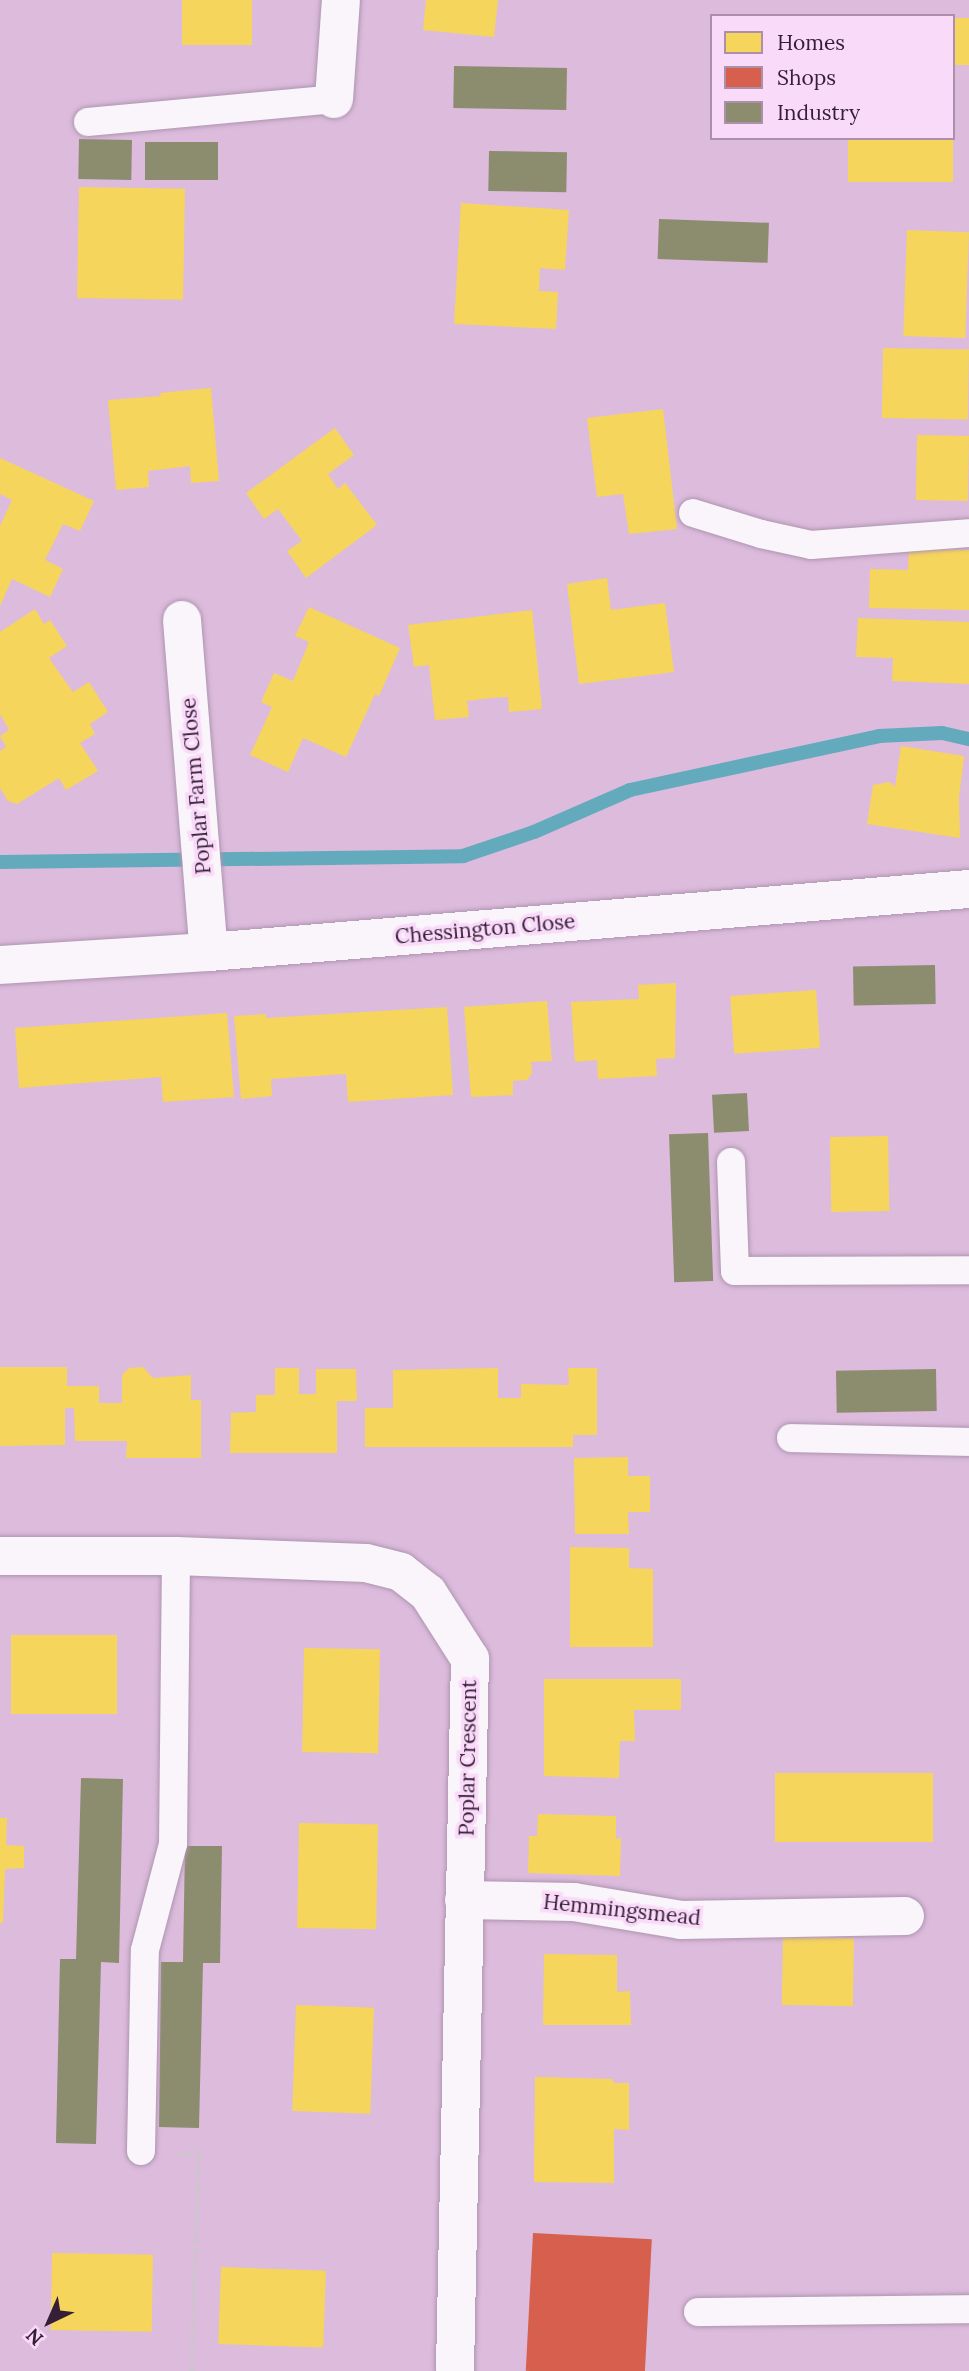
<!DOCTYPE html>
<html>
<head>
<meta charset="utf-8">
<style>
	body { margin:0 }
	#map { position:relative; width:969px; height:2371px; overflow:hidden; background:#dcbbdd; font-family:Lora,serif }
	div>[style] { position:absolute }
	.homes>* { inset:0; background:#f6d55c; transform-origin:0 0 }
	.shops>* { inset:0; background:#d6604d; transform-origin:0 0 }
	.industry>* { inset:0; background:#8c8c6e; transform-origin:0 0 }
	.stream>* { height:14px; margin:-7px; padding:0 7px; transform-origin:7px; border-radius:7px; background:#64aabd }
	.path>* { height:4.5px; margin-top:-2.25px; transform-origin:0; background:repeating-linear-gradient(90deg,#cec4ce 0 5px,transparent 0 8.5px) }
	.roads { filter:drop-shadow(0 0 2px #ae95af) drop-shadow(0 0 2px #ae95af) }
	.lane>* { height:28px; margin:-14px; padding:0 14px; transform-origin:14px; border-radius:14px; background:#faf5fa }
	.street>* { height:38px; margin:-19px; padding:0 19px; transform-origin:19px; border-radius:19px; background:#faf5fa }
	span { translate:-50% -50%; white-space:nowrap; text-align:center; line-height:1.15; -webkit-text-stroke:7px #f9daf9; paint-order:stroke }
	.street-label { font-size:21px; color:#351e36 }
	.legend { position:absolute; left:710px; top:14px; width:245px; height:126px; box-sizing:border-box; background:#f9daf9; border:2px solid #ab8fab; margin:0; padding:9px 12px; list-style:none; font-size:21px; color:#351e36 }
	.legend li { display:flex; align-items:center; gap:14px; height:35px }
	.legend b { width:35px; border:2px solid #ab8fab }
	.north { position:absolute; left:14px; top:2287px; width:70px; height:70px; -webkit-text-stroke:5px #f9daf9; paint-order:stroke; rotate:224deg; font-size:19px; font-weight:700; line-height:28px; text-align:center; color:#351e36 }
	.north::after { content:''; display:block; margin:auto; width:24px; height:32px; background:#351e36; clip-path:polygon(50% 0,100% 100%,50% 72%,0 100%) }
</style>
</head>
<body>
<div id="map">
	<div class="homes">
		<div style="left:182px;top:0;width:70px;height:45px"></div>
		<div style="clip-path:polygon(426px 0,498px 0,494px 37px,423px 30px)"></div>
		<div style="left:953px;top:18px;width:16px;height:47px"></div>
		<div style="left:848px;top:138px;width:105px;height:44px"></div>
		<div style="left:79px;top:187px;width:106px;height:111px;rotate:1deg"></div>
		<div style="clip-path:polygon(461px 203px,569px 210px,565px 270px,540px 268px,539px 291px,558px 292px,556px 329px,454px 324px)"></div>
		<div style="left:907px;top:230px;width:62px;height:106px;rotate:2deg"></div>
		<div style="left:883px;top:348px;width:86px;height:70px;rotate:1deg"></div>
		<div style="clip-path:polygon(211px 388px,219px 481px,191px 483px,190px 466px,148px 471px,149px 487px,116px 490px,108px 400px,161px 396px,160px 393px)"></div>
		<div style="clip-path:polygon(663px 409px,677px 529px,629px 534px,623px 494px,597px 497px,587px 418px)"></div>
		<div style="clip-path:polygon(335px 428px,354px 455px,328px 474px,338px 489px,345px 483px,377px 525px,306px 578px,287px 551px,302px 541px,278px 509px,264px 519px,246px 493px)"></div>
		<div style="left:917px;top:435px;width:52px;height:65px;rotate:1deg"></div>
		<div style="clip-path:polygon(0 458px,94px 501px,80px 531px,63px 524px,45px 560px,63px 569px,50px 597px,12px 579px,0 606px,0 526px,12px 500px,0 494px)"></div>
		<div style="clip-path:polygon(909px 549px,969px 550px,969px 610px,869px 608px,870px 569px,908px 570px)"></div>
		<div style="clip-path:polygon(607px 578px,611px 610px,665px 603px,674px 672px,579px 684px,567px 584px)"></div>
		<div style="clip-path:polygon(309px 607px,400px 648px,379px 696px,375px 694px,346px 757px,303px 738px,288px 772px,250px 755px,272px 707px,261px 702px,274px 673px,293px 681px,309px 642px,295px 636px)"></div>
		<div style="clip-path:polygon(35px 609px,44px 624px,50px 620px,67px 646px,49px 658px,60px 674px,73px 692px,89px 682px,108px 712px,90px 724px,95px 734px,80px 743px,98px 771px,66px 790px,59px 778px,17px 804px,8px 801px,0 788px,0 751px,6px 747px,0 736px,9px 730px,0 714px,0 632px)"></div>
		<div style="clip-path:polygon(532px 610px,542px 709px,509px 712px,508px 697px,490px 698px,467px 701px,469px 717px,435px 720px,429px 665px,414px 667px,408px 625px)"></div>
		<div style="clip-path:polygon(858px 618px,969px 622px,969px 684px,892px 681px,893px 658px,856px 657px)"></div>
		<div style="clip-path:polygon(901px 746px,964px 756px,959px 797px,960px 838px,867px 824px,873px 785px,890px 782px,895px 787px)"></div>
		<div style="clip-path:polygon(676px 983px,675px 1058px,656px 1059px,657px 1076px,598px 1079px,597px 1060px,575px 1062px,571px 1002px,639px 999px,638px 985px)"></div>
		<div style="left:816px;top:990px;width:58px;height:86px;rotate:86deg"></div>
		<div style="clip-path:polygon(547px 1001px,552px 1061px,531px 1062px,532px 1073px,527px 1080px,513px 1081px,513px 1095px,471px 1097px,464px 1007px)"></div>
		<div style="clip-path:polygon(447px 1007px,453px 1095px,348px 1102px,346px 1074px,271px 1079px,272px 1096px,241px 1099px,234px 1016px,266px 1014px,266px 1018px)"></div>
		<div style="clip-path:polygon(227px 1013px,234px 1097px,163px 1102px,161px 1077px,19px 1088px,15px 1028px)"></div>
		<div style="left:888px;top:1136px;width:75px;height:58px;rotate:89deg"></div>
		<div style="clip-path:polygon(0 1367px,67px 1367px,67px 1386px,99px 1386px,99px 1403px,122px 1403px,122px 1375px,129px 1368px,143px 1367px,153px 1378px,191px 1375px,191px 1400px,201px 1400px,201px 1458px,126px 1458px,127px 1441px,75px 1441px,74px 1408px,65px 1408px,65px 1445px,0 1446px)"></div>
		<div style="clip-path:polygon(275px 1368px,299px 1368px,299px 1394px,316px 1394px,316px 1369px,356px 1369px,357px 1401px,337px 1401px,337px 1453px,230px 1453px,231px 1413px,256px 1412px,256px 1395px,275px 1395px)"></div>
		<div style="clip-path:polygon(498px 1368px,498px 1398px,521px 1398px,521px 1384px,569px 1385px,568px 1368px,597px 1368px,597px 1435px,573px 1435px,573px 1447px,365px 1447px,365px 1408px,393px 1408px,393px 1370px)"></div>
		<div style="clip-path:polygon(628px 1457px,628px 1476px,650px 1476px,650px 1512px,628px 1512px,629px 1534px,575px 1534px,574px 1458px)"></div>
		<div style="clip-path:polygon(570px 1547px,629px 1548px,629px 1568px,653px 1569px,653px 1647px,570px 1647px)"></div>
		<div style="left:11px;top:1635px;width:106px;height:79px"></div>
		<div style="left:304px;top:1648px;width:76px;height:104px;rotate:1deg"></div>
		<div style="clip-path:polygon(544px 1679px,681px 1679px,681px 1710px,634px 1710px,635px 1741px,620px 1741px,619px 1778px,544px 1776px)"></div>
		<div style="left:775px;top:1773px;width:158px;height:69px"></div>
		<div style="clip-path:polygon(538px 1814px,616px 1816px,616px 1839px,621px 1838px,620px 1876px,528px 1873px,529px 1836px,537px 1836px)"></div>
		<div style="clip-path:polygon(0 1818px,7px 1818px,6px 1845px,24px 1846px,24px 1868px,5px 1869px,3px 1923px,0 1923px)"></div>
		<div style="left:299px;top:1823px;width:79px;height:105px;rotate:1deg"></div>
		<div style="left:783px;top:1937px;width:71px;height:68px;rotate:1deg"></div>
		<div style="clip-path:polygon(544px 1954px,617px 1955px,617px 1992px,630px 1991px,631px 2025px,543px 2025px)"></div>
		<div style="left:296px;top:2005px;width:78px;height:106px;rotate:2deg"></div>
		<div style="clip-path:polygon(535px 2077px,613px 2079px,613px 2083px,629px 2083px,629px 2130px,614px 2129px,614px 2183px,534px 2182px)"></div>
		<div style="left:52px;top:2253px;width:101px;height:77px;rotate:1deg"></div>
		<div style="left:221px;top:2267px;width:105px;height:77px;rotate:2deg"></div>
	</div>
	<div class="shops">
		<div style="left:533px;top:2233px;width:119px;height:138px;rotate:3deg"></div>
	</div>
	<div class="industry">
		<div style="left:454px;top:66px;width:113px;height:42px;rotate:1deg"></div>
		<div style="left:79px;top:139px;width:53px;height:40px;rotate:1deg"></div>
		<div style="left:145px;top:142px;width:73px;height:38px"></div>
		<div style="left:489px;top:151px;width:78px;height:40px;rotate:1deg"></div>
		<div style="left:659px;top:219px;width:110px;height:40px;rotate:2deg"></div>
		<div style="left:935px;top:965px;width:39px;height:82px;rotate:89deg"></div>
		<div style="left:747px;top:1093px;width:38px;height:35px;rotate:87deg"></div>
		<div style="left:708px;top:1133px;width:148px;height:39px;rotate:88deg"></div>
		<div style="left:936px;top:1369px;width:42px;height:100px;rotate:89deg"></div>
		<div style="clip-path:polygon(81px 1778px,123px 1779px,119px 1963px,101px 1962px,96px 2144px,56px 2143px,60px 1959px,76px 1959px)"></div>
		<div style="clip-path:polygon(185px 1846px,222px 1846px,220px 1963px,203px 1963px,199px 2128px,159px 2127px,161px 1962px,183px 1962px)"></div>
	</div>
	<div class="stream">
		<div style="left:0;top:862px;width:463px;rotate:-0.7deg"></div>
		<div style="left:463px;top:856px;width:75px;rotate:-18.7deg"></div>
		<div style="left:534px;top:832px;width:105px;rotate:-23.6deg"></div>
		<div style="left:630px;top:790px;width:255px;rotate:-12.2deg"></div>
		<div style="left:879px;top:736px;width:63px;rotate:-2.7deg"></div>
		<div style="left:942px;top:733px;width:28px;rotate:13deg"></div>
	</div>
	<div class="path">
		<div style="left:179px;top:2153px;width:20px;rotate:3deg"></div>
		<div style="left:199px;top:2154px;width:217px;rotate:91.8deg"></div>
	</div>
	<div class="roads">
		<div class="lane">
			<div style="left:88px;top:122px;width:247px;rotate:-5.3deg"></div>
			<div style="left:693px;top:513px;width:71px;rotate:17.2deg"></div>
			<div style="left:761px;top:534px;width:51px;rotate:12.4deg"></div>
			<div style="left:811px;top:545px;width:158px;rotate:-4.3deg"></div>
			<div style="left:731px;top:1162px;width:109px;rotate:87.9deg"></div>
			<div style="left:735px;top:1271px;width:234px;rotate:-0.2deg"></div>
			<div style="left:791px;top:1438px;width:178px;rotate:1.3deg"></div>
			<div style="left:141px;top:2151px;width:201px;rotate:-88.9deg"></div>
			<div style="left:145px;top:1950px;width:110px;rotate:-75.2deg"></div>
			<div style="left:173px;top:1844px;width:288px;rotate:-89.4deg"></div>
			<div style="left:698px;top:2312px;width:271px;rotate:-0.6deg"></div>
		</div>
		<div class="street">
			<div style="left:334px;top:99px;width:99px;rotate:-86deg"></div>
			<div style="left:182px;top:620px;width:333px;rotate:85.4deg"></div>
			<div style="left:0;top:965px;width:209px;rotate:-3.6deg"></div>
			<div style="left:209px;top:952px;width:763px;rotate:-4.74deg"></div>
			<div style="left:0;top:1556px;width:176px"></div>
			<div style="left:176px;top:1556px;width:190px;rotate:2.1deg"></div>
			<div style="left:366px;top:1563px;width:36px;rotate:14deg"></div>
			<div style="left:401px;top:1572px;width:34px;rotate:38deg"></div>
			<div style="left:428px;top:1593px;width:78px;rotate:57.5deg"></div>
			<div style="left:470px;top:1659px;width:712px;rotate:91.21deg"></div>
			<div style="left:464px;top:1900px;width:110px;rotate:1deg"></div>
			<div style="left:574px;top:1902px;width:109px;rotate:9.5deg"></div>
			<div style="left:681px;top:1920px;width:224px;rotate:-1deg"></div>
		</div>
	</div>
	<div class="street-label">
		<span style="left:196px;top:786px;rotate:-95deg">Poplar Farm Close</span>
		<span style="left:485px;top:929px;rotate:-5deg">Chessington Close</span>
		<span style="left:468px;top:1758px;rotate:-89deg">Poplar Crescent</span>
		<span style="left:622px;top:1910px;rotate:6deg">Hemmingsmead</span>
	</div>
	<ul class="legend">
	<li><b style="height:19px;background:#f6d55c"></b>Homes</li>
	<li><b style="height:19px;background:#d6604d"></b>Shops</li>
	<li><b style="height:19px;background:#8c8c6e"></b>Industry</li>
	</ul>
	<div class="north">N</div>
</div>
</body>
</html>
